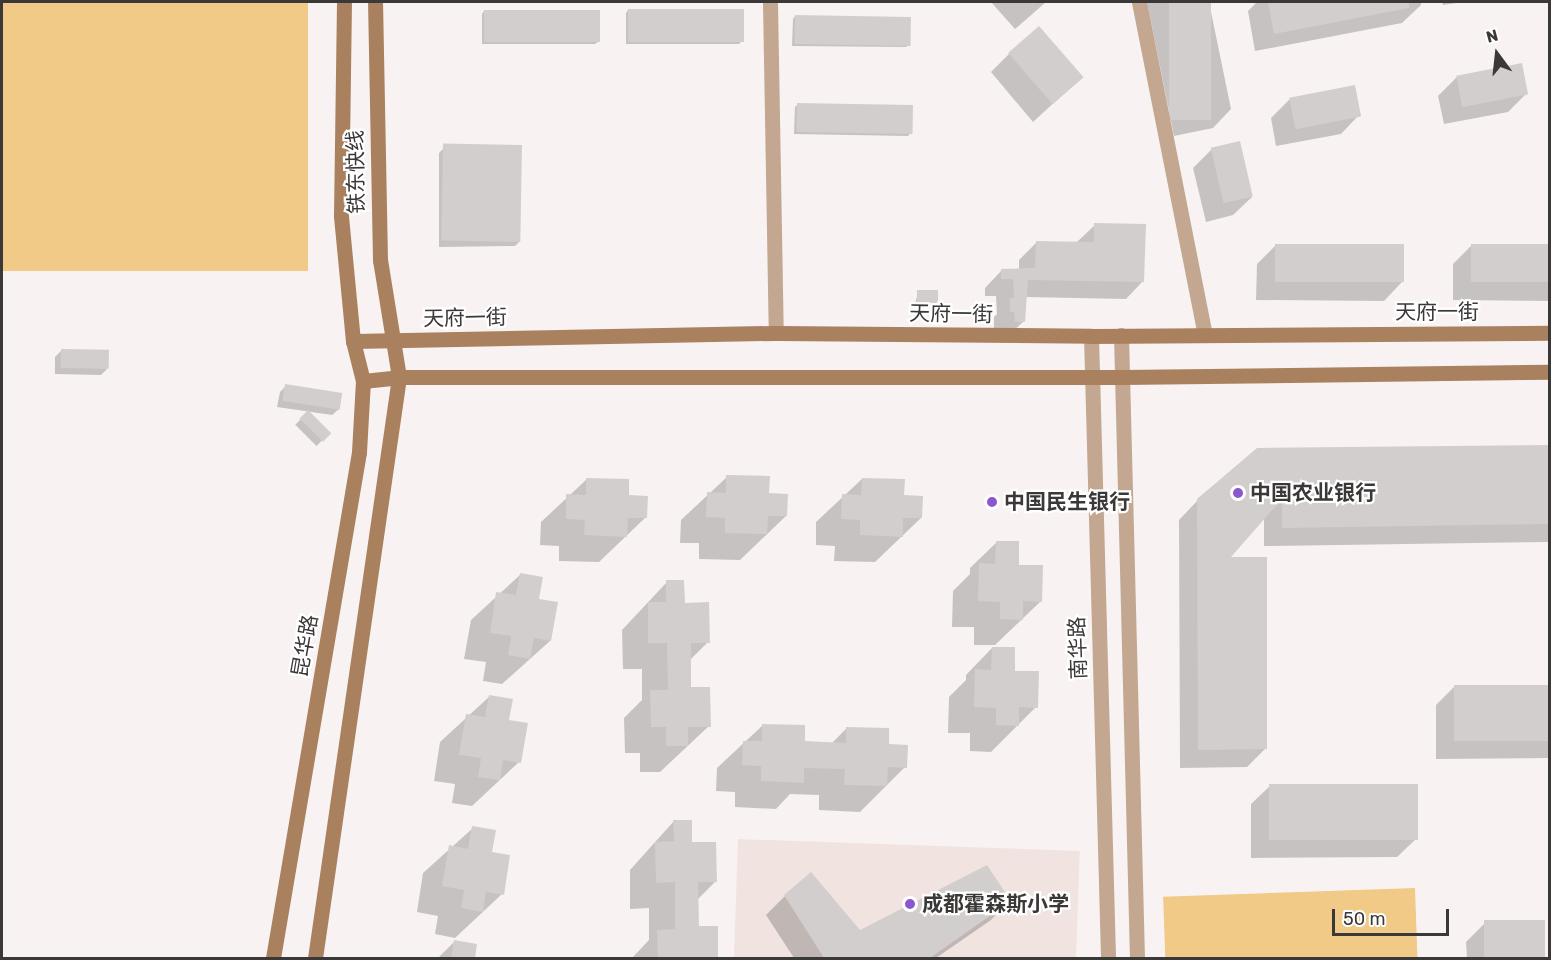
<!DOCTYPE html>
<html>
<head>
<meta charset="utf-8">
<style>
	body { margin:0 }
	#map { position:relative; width:1551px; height:960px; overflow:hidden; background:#f8f3f2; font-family:Rubik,"Noto Sans SC",sans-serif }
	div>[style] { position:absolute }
	.built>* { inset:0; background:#f1e4e0; transform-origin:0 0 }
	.green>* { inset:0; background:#f0ca86; transform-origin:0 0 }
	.shadow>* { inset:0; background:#0003; transform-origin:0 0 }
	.building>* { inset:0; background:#d3cece; transform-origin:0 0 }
	.minor>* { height:15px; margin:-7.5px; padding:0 7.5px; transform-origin:7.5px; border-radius:7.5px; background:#c3a790 }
	.tertiary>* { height:15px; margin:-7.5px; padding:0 7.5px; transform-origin:7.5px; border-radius:7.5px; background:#c3a790 }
	.secondary>* { height:15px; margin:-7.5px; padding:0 7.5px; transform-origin:7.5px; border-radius:7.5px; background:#a9815f }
	.dots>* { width:16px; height:16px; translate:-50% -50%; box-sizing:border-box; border:3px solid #fff; border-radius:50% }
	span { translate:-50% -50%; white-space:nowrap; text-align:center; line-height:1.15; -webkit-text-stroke:4.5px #fff; paint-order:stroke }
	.street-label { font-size:21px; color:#3b3938 }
	.poi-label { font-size:21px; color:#3b3938; font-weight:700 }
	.left { translate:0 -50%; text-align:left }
	.frame { position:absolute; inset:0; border:3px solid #3b3938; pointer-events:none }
	.north { position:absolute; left:1467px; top:24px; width:60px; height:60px; -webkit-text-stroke:4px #fff; paint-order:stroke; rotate:345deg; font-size:16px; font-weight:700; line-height:24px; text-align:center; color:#3b3938 }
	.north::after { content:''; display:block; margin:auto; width:21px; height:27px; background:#3b3938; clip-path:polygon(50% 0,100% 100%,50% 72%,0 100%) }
	.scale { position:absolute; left:1332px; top:909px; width:117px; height:27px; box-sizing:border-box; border:3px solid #3b3938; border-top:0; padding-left:8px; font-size:18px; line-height:21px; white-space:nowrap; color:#3b3938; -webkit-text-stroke:4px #fff; paint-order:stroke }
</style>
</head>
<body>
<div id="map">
	<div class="built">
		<div style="left:738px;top:839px;width:342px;height:119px;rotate:2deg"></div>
	</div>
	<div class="green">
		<div style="left:2px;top:2px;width:306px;height:269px"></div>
		<div style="left:1415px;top:888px;width:70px;height:252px;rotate:88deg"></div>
	</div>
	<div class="shadow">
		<div style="clip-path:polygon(991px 2px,1046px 2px,1015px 29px)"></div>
		<div style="clip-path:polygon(1147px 2px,1209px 2px,1231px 109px,1213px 128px,1174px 136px)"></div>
		<div style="clip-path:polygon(1257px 2px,1421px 2px,1421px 5px,1402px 23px,1255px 51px,1248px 11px)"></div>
		<div style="clip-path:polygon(1442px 2px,1463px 2px,1443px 5px)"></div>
		<div style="clip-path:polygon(628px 10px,742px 41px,739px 44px,626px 44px,626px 13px)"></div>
		<div style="clip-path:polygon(484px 11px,598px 42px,595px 44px,482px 44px,482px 14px)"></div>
		<div style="clip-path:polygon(795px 16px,909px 45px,906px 47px,792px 46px,793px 19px)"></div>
		<div style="clip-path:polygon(1009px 54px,1082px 77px,1033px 122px,991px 72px)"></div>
		<div style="clip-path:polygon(1457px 77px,1527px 93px,1508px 112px,1444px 124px,1438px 96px)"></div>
		<div style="clip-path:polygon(1290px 99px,1359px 115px,1341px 134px,1276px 146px,1271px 118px)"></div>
		<div style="clip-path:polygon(798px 105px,911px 133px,908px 136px,794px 134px,795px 107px)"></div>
		<div style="clip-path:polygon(444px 148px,520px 241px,515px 246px,439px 247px,439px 153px)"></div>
		<div style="clip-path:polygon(1212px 149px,1252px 197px,1233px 215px,1206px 222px,1193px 168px)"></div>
		<div style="clip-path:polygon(1095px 225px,1143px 281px,1126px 299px,1025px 297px,1024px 321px,1006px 338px,994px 329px,994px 317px,997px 314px,996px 296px,985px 296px,985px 288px,1002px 270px,1019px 270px,1019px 260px,1036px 243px,1077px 242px)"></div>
		<div style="clip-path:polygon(1276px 245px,1402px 282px,1384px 301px,1256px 300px,1257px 264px)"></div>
		<div style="clip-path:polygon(1472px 245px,1550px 245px,1550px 301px,1453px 300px,1453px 264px)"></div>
		<div style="clip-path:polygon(918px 292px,936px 302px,934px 305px,915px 305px)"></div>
		<div style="clip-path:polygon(61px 351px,107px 369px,101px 375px,55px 374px,55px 357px)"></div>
		<div style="clip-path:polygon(286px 386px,339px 409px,332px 415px,277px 407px,280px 392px)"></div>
		<div style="left:308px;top:412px;width:30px;height:18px;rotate:45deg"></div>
		<div style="clip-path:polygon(1550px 446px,1550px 542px,1264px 546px,1264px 518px,1228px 559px,1266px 748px,1247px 767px,1180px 768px,1179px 520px,1198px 500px)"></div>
		<div style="clip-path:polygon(727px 477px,768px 494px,786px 516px,740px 560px,699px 559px,699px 543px,680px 543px,681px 520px)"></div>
		<div style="clip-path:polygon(587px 479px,645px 518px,599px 562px,559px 561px,559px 546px,540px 545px,541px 522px)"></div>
		<div style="clip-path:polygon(862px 479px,903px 497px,921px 518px,875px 562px,834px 561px,835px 546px,816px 545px,816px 522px)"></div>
		<div style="clip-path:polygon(997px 542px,1041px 601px,995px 645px,974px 645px,974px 627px,952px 627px,953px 591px,970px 574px,970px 568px)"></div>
		<div style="clip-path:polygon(520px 575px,538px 600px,550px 641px,502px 684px,483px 681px,486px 662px,464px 659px,471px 620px)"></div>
		<div style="clip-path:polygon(667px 582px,708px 642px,689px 661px,690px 688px,709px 726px,660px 772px,640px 772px,640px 753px,625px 753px,624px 718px,642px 700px,642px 669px,623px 669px,622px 630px)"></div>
		<div style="clip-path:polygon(992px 648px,1013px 672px,1036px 707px,991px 752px,970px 751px,970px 733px,948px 733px,949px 697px,966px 680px,966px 675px)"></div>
		<div style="clip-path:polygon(1550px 686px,1550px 758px,1436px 759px,1436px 705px,1454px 687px)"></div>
		<div style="clip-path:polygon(490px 696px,507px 721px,519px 762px,472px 806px,452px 803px,455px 784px,434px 781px,440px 742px)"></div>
		<div style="clip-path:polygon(763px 725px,803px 743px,831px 744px,847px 728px,887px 746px,905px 767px,860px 812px,819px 810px,819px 795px,790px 794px,776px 809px,735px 807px,735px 792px,716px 791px,717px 768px)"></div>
		<div style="clip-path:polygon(1270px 786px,1416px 839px,1397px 857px,1251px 858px,1251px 804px)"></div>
		<div style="clip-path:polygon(674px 821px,716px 881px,697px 900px,697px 928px,716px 928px,717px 958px,632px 958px,649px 940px,649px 908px,630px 909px,630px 870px)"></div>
		<div style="clip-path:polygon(473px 828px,490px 853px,502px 894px,455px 938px,435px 934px,438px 916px,417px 912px,423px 873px)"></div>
		<div style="clip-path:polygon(785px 896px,860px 932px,1009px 901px,991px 920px,936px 958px,794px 958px,766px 915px)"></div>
		<div style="clip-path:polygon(1543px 922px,1544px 958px,1467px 958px,1466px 942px,1485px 923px)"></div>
		<div style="clip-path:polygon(454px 942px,475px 945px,473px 958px,438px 958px)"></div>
	</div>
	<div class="building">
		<div style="left:1169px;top:2px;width:42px;height:118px"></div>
		<div style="clip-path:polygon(1268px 2px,1409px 2px,1409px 8px,1274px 34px)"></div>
		<div style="left:628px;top:9px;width:116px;height:33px"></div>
		<div style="left:484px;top:10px;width:116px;height:32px"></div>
		<div style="left:795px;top:15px;width:116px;height:29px;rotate:1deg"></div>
		<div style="left:1039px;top:26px;width:68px;height:41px;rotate:49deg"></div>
		<div style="left:1522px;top:63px;width:32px;height:67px;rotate:79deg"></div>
		<div style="left:1355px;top:85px;width:32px;height:67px;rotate:79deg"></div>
		<div style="left:797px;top:103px;width:116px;height:29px;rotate:1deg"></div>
		<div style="left:1240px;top:141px;width:57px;height:30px;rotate:77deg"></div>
		<div style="left:522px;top:145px;width:97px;height:79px;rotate:91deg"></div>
		<div style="clip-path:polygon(1094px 223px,1146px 224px,1144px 282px,1028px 280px,1025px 322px,1015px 322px,1014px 312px,1010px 312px,1010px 298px,1014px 298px,1013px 279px,1001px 279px,1001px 269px,1035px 268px,1036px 241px,1094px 242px)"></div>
		<div style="left:1275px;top:244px;width:129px;height:38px"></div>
		<div style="left:1471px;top:244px;width:79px;height:38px"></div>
		<div style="left:917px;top:290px;width:21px;height:13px"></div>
		<div style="left:61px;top:349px;width:48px;height:19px;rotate:1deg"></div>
		<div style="left:285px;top:384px;width:58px;height:17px;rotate:9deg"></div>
		<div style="left:308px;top:410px;width:33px;height:12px;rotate:45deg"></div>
		<div style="clip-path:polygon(1550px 445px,1550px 524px,1282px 528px,1282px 499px,1231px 557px,1267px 557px,1267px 749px,1198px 750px,1197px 499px,1257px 448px)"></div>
		<div style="clip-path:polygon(726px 475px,770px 476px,769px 493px,788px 494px,787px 516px,768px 516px,767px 534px,725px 533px,725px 518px,706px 517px,707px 492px,726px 493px)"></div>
		<div style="clip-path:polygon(586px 478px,629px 479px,629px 495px,648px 496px,647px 518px,628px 518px,627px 537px,584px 535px,585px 520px,566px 519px,566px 494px,586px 495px)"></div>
		<div style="clip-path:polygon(862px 478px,905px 479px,904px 495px,923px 496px,922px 518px,903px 518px,903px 537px,860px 535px,860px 520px,841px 519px,842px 494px,861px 495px)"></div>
		<div style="clip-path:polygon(996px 541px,1019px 541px,1019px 565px,1043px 565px,1042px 602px,1023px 601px,1023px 620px,1000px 619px,1000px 602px,978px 601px,979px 563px,995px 564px)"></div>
		<div style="clip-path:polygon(520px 573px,543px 577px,539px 599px,558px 602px,551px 641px,534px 638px,530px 659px,508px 655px,511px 636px,490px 633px,496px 592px,516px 595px)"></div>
		<div style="clip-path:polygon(666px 580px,684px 580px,685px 603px,709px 602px,710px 643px,691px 643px,691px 687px,710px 687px,711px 727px,688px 727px,688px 746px,666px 746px,666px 727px,651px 727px,650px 690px,668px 690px,667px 643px,648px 643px,648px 602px,666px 602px)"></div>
		<div style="clip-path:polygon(992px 647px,1015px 647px,1015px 671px,1039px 671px,1038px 708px,1019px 707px,1019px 726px,996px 725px,996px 708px,974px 707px,975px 669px,991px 670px)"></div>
		<div style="left:1454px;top:685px;width:96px;height:56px"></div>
		<div style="clip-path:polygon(489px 695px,513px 699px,509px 720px,528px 723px,521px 763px,503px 760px,500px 780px,478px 777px,481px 758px,459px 755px,466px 714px,485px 717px)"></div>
		<div style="clip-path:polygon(762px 724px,805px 725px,805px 741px,846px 743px,846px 727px,889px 728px,889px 744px,908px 745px,907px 768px,888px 767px,887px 786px,844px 785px,845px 769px,804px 768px,804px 783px,761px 781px,761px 766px,742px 765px,743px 741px,762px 741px)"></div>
		<div style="left:1269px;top:784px;width:149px;height:56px"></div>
		<div style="clip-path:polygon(673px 820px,692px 820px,692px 842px,716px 842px,717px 882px,698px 882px,699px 926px,718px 926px,718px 958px,658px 958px,657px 930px,675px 929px,675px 882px,656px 883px,655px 842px,674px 841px)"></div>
		<div style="clip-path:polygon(472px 826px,496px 830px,492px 852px,510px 855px,504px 895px,486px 892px,483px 912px,461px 908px,464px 890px,442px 886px,449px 845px,468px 849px)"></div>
		<div style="clip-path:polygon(987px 865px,1011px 901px,930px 958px,824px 958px,784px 895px,811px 872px,860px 930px)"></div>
		<div style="left:1545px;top:920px;width:38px;height:61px;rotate:90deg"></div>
		<div style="clip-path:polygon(454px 940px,477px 944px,475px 958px,451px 958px)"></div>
	</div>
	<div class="minor">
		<div style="left:770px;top:2px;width:331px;rotate:89deg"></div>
		<div style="left:1139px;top:2px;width:339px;rotate:78.8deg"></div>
	</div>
	<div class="tertiary">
		<div style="left:1121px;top:335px;width:623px;rotate:88.53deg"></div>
		<div style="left:1091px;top:336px;width:622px;rotate:88.43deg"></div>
	</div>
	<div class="secondary">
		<div style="left:353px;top:341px;width:423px;rotate:-1.1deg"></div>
		<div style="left:776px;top:333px;width:315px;rotate:0.5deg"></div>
		<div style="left:1091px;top:336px;width:459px;rotate:-0.4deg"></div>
		<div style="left:363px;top:381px;width:36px;rotate:-6deg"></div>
		<div style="left:399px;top:377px;width:723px"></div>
		<div style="left:1122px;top:377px;width:428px;rotate:-0.7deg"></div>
		<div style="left:273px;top:958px;width:513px;rotate:-80.35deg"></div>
		<div style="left:359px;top:452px;width:71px;rotate:-86.8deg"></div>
		<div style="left:363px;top:381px;width:41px;rotate:-104deg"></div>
		<div style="left:353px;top:341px;width:126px;rotate:-95.5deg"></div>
		<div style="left:341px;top:216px;width:214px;rotate:-89.2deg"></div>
		<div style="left:315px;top:958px;width:587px;rotate:-81.77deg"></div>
		<div style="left:399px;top:377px;width:119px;rotate:-99.2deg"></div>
		<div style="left:380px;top:260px;width:258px;rotate:-91.1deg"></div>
	</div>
	<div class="dots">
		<div style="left:1238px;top:493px;background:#8b57cf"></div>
		<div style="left:992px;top:502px;background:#8b57cf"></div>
		<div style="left:910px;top:904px;background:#8b57cf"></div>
	</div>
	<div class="street-label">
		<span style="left:356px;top:172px;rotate:-91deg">铁东快线</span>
		<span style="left:1437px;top:312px">天府一街</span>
		<span style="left:951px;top:314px;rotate:1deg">天府一街</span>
		<span style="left:465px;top:318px;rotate:-1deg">天府一街</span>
		<span style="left:305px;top:646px;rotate:-80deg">昆华路</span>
		<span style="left:1078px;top:648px;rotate:-92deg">南华路</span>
	</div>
	<div class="poi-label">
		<span class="left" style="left:1250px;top:493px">中国农业银行</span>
		<span class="left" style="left:1004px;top:502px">中国民生银行</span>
		<span class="left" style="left:922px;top:904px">成都霍森斯小学</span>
	</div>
	<div class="frame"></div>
	<div class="north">N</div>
	<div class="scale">50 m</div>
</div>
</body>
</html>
